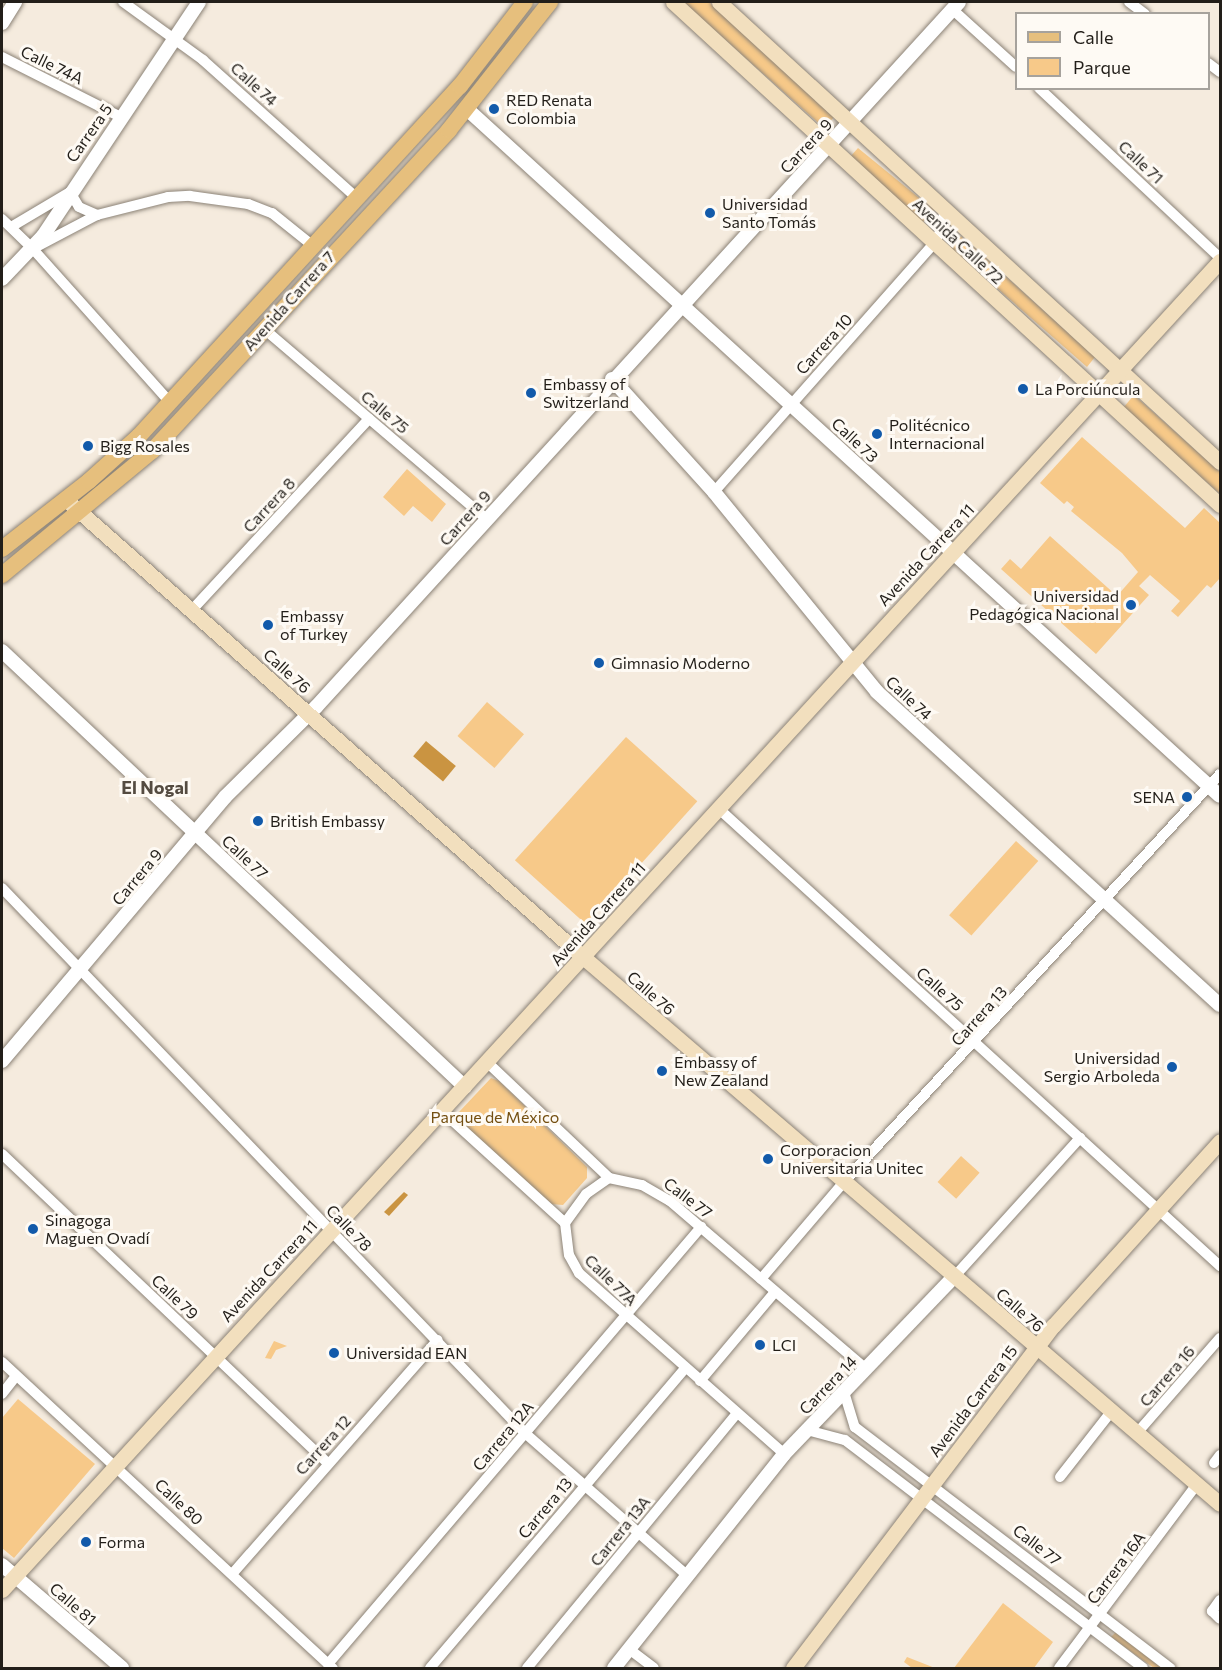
<!DOCTYPE html>
<html>
<head>
<meta charset="utf-8">
<style>
	body { margin:0 }
	#map { position:relative; width:1222px; height:1670px; overflow:hidden; background:#f5ebde; font-family:Commissioner,sans-serif }
	div>[style] { position:absolute }
	.green>* { inset:0; background:#f7c989; transform-origin:0 0 }
	.water>* { inset:0; background:#ca9441; transform-origin:0 0 }
	.roads { filter:drop-shadow(0 0 2px #8b8276) drop-shadow(0 0 2px #8b8276) }
	.minor>* { height:10px; margin:-5px; padding:0 5px; transform-origin:5px; border-radius:5px; background:#fff }
	.tertiary>* { height:14px; margin:-7px; padding:0 7px; transform-origin:7px; border-radius:7px; background:#fff }
	.secondary>* { height:15px; margin:-7.5px; padding:0 7.5px; transform-origin:7.5px; border-radius:7.5px; background:#f2dfbe }
	.primary>* { height:16px; margin:-8px; padding:0 8px; transform-origin:8px; border-radius:8px; background:#e6bf7d }
	.dots>* { width:16px; height:16px; translate:-50% -50%; box-sizing:border-box; border:3px solid #fefaf4; border-radius:50% }
	span { translate:-50% -50%; white-space:nowrap; text-align:center; line-height:1.15; -webkit-text-stroke:6px #fefaf4; paint-order:stroke }
	.street-label { font-size:16px; color:#221e19 }
	.poi-label { font-size:16px; color:#221e19 }
	.left { translate:0 -50%; text-align:left }
	.right { translate:-100% -50%; text-align:right }
	.park-label { font-size:16px; color:#744f11 }
	.neighbourhood-label { font-size:18px; color:#544b41; font-weight:700 }
	.frame { position:absolute; inset:0; border:3px solid #221e19; pointer-events:none }
	.legend { position:absolute; left:1015px; top:12px; width:195px; height:78px; box-sizing:border-box; background:#fefaf4; border:2px solid #a6a29c; margin:0; padding:8px 10px; list-style:none; font-size:18px; color:#221e19 }
	.legend li { display:flex; align-items:center; gap:12px; height:30px }
	.legend b { width:30px; border:2px solid #a6a29c }
</style>
</head>
<body>
<div id="map">
	<div class="green">
		<div style="clip-path:polygon(683px 2px,709px 2px,835px 116px,824px 128px)"></div>
		<div style="clip-path:polygon(858px 148px,934px 210px,922px 223px,850px 157px)"></div>
		<div style="clip-path:polygon(961px 236px,1095px 357px,1087px 367px,951px 248px)"></div>
		<div style="clip-path:polygon(1134px 395px,1220px 472px,1220px 494px,1123px 408px)"></div>
		<div style="clip-path:polygon(1082px 437px,1185px 528px,1204px 508px,1220px 523px,1220px 578px,1211px 588px,1207px 585px,1178px 617px,1171px 611px,1180px 601px,1150px 575px,1139px 586px,1149px 595px,1096px 654px,1001px 569px,1010px 559px,1021px 569px,1050px 536px,1117px 596px,1138px 572px,1122px 553px,1071px 511px,1074px 507px,1067px 501px,1064px 504px,1040px 483px)"></div>
		<div style="clip-path:polygon(407px 469px,446px 504px,432px 522px,413px 506px,404px 516px,383px 497px)"></div>
		<div style="left:487px;top:702px;width:49px;height:45px;rotate:41deg"></div>
		<div style="left:626px;top:737px;width:96px;height:166px;rotate:42deg"></div>
		<div style="left:1016px;top:841px;width:30px;height:100px;rotate:42deg"></div>
		<div style="clip-path:polygon(491px 1078px,499px 1081px,587px 1167px,587px 1178px,563px 1205px,550px 1204px,458px 1119px,459px 1112px)"></div>
		<div style="left:961px;top:1156px;width:25px;height:35px;rotate:42deg"></div>
		<div style="clip-path:polygon(274px 1341px,287px 1346px,276px 1350px,271px 1359px,265px 1358px)"></div>
		<div style="clip-path:polygon(18px 1399px,95px 1464px,14px 1558px,2px 1548px,2px 1418px)"></div>
		<div style="clip-path:polygon(1003px 1603px,1053px 1642px,1034px 1668px,954px 1668px)"></div>
		<div style="clip-path:polygon(1116px 1632px,1164px 1668px,1154px 1668px,1111px 1637px)"></div>
		<div style="clip-path:polygon(907px 1657px,935px 1668px,912px 1668px,904px 1662px)"></div>
	</div>
	<div class="water">
		<div style="left:426px;top:741px;width:39px;height:20px;rotate:40deg"></div>
		<div style="clip-path:polygon(404px 1192px,408px 1195px,389px 1216px,384px 1212px)"></div>
	</div>
	<div class="roads">
		<div class="minor">
			<div style="left:123px;top:2px;width:99px;rotate:35.9deg"></div>
			<div style="left:203px;top:60px;width:207px;rotate:41.9deg"></div>
			<div style="left:1129px;top:2px;width:20px;rotate:37deg"></div>
			<div style="left:952px;top:9px;width:86px;rotate:42.2deg"></div>
			<div style="left:2px;top:57px;width:133px;rotate:26.8deg"></div>
			<div style="left:1208px;top:63px;width:15px;rotate:37deg"></div>
			<div style="left:1039px;top:88px;width:248px;rotate:43.2deg"></div>
			<div style="left:2px;top:219px;width:43px;rotate:44.1deg"></div>
			<div style="left:33px;top:249px;width:205px;rotate:48.2deg"></div>
			<div style="left:11px;top:227px;width:69px;rotate:-30.7deg"></div>
			<div style="left:70px;top:192px;width:17px;rotate:59deg"></div>
			<div style="left:79px;top:207px;width:20px;rotate:24deg"></div>
			<div style="left:36px;top:247px;width:69px;rotate:-27.7deg"></div>
			<div style="left:97px;top:215px;width:73px;rotate:-14.2deg"></div>
			<div style="left:168px;top:197px;width:22px;rotate:-3deg"></div>
			<div style="left:190px;top:196px;width:59px;rotate:7.9deg"></div>
			<div style="left:248px;top:204px;width:26px;rotate:21deg"></div>
			<div style="left:272px;top:213px;width:53px;rotate:38.8deg"></div>
			<div style="left:263px;top:328px;width:294px;rotate:40.5deg"></div>
			<div style="left:714px;top:492px;width:332px;rotate:-48.5deg"></div>
			<div style="left:934px;top:243px;width:18px;rotate:-61deg"></div>
			<div style="left:943px;top:227px;width:17px;rotate:-87deg"></div>
			<div style="left:191px;top:611px;width:262px;rotate:-47.2deg"></div>
			<div style="left:718px;top:808px;width:680px;rotate:42.38deg"></div>
			<div style="left:2px;top:888px;width:755px;rotate:46.18deg"></div>
			<div style="left:525px;top:1433px;width:217px;rotate:41.3deg"></div>
			<div style="left:488px;top:1063px;width:167px;rotate:43.5deg"></div>
			<div style="left:609px;top:1178px;width:34px;rotate:12deg"></div>
			<div style="left:642px;top:1185px;width:32px;rotate:30deg"></div>
			<div style="left:670px;top:1201px;width:258px;rotate:40.6deg"></div>
			<div style="left:443px;top:1112px;width:165px;rotate:42.3deg"></div>
			<div style="left:565px;top:1223px;width:32px;rotate:83deg"></div>
			<div style="left:569px;top:1255px;width:21px;rotate:61deg"></div>
			<div style="left:579px;top:1273px;width:273px;rotate:41.4deg"></div>
			<div style="left:2px;top:1154px;width:448px;rotate:43.5deg"></div>
			<div style="left:565px;top:1223px;width:36px;rotate:-54deg"></div>
			<div style="left:586px;top:1194px;width:28px;rotate:-35deg"></div>
			<div style="left:954px;top:1277px;width:188px;rotate:-47.8deg"></div>
			<div style="left:761px;top:1279px;width:126px;rotate:-49.5deg"></div>
			<div style="left:843px;top:1183px;width:556px;rotate:-47.33deg"></div>
			<div style="left:2px;top:1362px;width:451px;rotate:42.8deg"></div>
			<div style="left:700px;top:1381px;width:116px;rotate:-49.9deg"></div>
			<div style="left:844px;top:1392px;width:37px;rotate:73deg"></div>
			<div style="left:855px;top:1427px;width:397px;rotate:37.4deg"></div>
			<div style="left:2px;top:1394px;width:23px;rotate:-52deg"></div>
			<div style="left:807px;top:1430px;width:39px;rotate:15deg"></div>
			<div style="left:845px;top:1440px;width:375px;rotate:37.4deg"></div>
			<div style="left:1137px;top:1433px;width:126px;rotate:-48.9deg"></div>
			<div style="left:1214px;top:1463px;width:10px;rotate:-53deg"></div>
			<div style="left:1060px;top:1477px;width:83px;rotate:-51.9deg"></div>
			<div style="left:233px;top:1573px;width:310px;rotate:-48.7deg"></div>
			<div style="left:1220px;top:1600px;width:14px;rotate:126deg"></div>
			<div style="left:1212px;top:1611px;width:11px;rotate:45deg"></div>
			<div style="left:629px;top:1649px;width:31px;rotate:37deg"></div>
			<div style="left:328px;top:1664px;width:575px;rotate:-49.52deg"></div>
			<div style="left:430px;top:1668px;width:394px;rotate:-49.6deg"></div>
			<div style="left:527px;top:1668px;width:330px;rotate:-50.5deg"></div>
			<div style="left:1059px;top:1668px;width:230px;rotate:-53.1deg"></div>
		</div>
		<div class="tertiary">
			<div style="left:2px;top:23px;width:25px;rotate:-58deg"></div>
			<div style="left:467px;top:109px;width:1019px;rotate:42.38deg"></div>
			<div style="left:2px;top:279px;width:59px;rotate:-46.4deg"></div>
			<div style="left:43px;top:236px;width:281px;rotate:-56.3deg"></div>
			<div style="left:612px;top:379px;width:152px;rotate:47.9deg"></div>
			<div style="left:714px;top:492px;width:258px;rotate:50.8deg"></div>
			<div style="left:877px;top:692px;width:464px;rotate:42.4deg"></div>
			<div style="left:2px;top:651px;width:636px;rotate:43.28deg"></div>
			<div style="left:2px;top:1061px;width:346px;rotate:-49.8deg"></div>
			<div style="left:225px;top:797px;width:128px;rotate:-44.7deg"></div>
			<div style="left:316px;top:707px;width:954px;rotate:-47.63deg"></div>
			<div style="left:2px;top:1565px;width:158px;rotate:40.6deg"></div>
			<div style="left:614px;top:1668px;width:273px;rotate:-51.5deg"></div>
			<div style="left:784px;top:1454px;width:245px;rotate:-46.2deg"></div>
		</div>
		<div class="secondary">
			<div style="left:673px;top:2px;width:743px;rotate:42.6deg"></div>
			<div style="left:719px;top:2px;width:680px;rotate:42.56deg"></div>
			<div style="left:71px;top:504px;width:673px;rotate:41.51deg"></div>
			<div style="left:575px;top:950px;width:850px;rotate:40.66deg"></div>
			<div style="left:2px;top:1590px;width:1803px;rotate:-47.5deg"></div>
			<div style="left:793px;top:1668px;width:430px;rotate:-52.8deg"></div>
			<div style="left:1053px;top:1326px;width:249px;rotate:-47.9deg"></div>
		</div>
		<div class="primary">
			<div style="left:2px;top:549px;width:110px;rotate:-38deg"></div>
			<div style="left:89px;top:481px;width:67px;rotate:-42deg"></div>
			<div style="left:139px;top:436px;width:475px;rotate:-47.5deg"></div>
			<div style="left:460px;top:86px;width:106px;rotate:-52.3deg"></div>
			<div style="left:2px;top:575px;width:195px;rotate:-39.6deg"></div>
			<div style="left:152px;top:451px;width:437px;rotate:-47.2deg"></div>
			<div style="left:449px;top:130px;width:163px;rotate:-51.7deg"></div>
		</div>
	</div>
	<div class="dots">
		<div style="left:494px;top:109px;background:#125aaa"></div>
		<div style="left:710px;top:213px;background:#125aaa"></div>
		<div style="left:1023px;top:389px;background:#125aaa"></div>
		<div style="left:531px;top:393px;background:#125aaa"></div>
		<div style="left:877px;top:434px;background:#125aaa"></div>
		<div style="left:88px;top:446px;background:#125aaa"></div>
		<div style="left:1131px;top:605px;background:#125aaa"></div>
		<div style="left:268px;top:625px;background:#125aaa"></div>
		<div style="left:599px;top:663px;background:#125aaa"></div>
		<div style="left:1187px;top:797px;background:#125aaa"></div>
		<div style="left:258px;top:821px;background:#125aaa"></div>
		<div style="left:1172px;top:1067px;background:#125aaa"></div>
		<div style="left:662px;top:1071px;background:#125aaa"></div>
		<div style="left:768px;top:1159px;background:#125aaa"></div>
		<div style="left:33px;top:1229px;background:#125aaa"></div>
		<div style="left:760px;top:1345px;background:#125aaa"></div>
		<div style="left:334px;top:1353px;background:#125aaa"></div>
		<div style="left:86px;top:1542px;background:#125aaa"></div>
	</div>
	<div class="street-label">
		<span style="left:52px;top:65px;rotate:26deg">Calle 74A</span>
		<span style="left:254px;top:84px;rotate:42deg">Calle 74</span>
		<span style="left:89px;top:133px;rotate:-55deg">Carrera 5</span>
		<span style="left:806px;top:146px;rotate:-47deg">Carrera 9</span>
		<span style="left:1141px;top:162px;rotate:43deg">Calle 71</span>
		<span style="left:958px;top:241px;rotate:43deg">Avenida Calle 72</span>
		<span style="left:289px;top:301px;rotate:-48deg">Avenida Carrera 7</span>
		<span style="left:824px;top:344px;rotate:-48deg">Carrera 10</span>
		<span style="left:385px;top:412px;rotate:40deg">Calle 75</span>
		<span style="left:855px;top:440px;rotate:43deg">Calle 73</span>
		<span style="left:269px;top:505px;rotate:-47deg">Carrera 8</span>
		<span style="left:465px;top:518px;rotate:-48deg">Carrera 9</span>
		<span style="left:926px;top:555px;rotate:-47deg">Avenida Carrera 11</span>
		<span style="left:287px;top:671px;rotate:42deg">Calle 76</span>
		<span style="left:909px;top:698px;rotate:43deg">Calle 74</span>
		<span style="left:245px;top:857px;rotate:43deg">Calle 77</span>
		<span style="left:137px;top:877px;rotate:-50deg">Carrera 9</span>
		<span style="left:598px;top:914px;rotate:-48deg">Avenida Carrera 11</span>
		<span style="left:940px;top:989px;rotate:42deg">Calle 75</span>
		<span style="left:651px;top:993px;rotate:41deg">Calle 76</span>
		<span style="left:979px;top:1016px;rotate:-48deg">Carrera 13</span>
		<span style="left:688px;top:1198px;rotate:37deg">Calle 77</span>
		<span style="left:349px;top:1228px;rotate:46deg">Calle 78</span>
		<span style="left:269px;top:1271px;rotate:-47deg">Avenida Carrera 11</span>
		<span style="left:611px;top:1280px;rotate:44deg">Calle 77A</span>
		<span style="left:175px;top:1297px;rotate:43deg">Calle 79</span>
		<span style="left:1020px;top:1310px;rotate:41deg">Calle 76</span>
		<span style="left:1167px;top:1376px;rotate:-49deg">Carrera 16</span>
		<span style="left:828px;top:1385px;rotate:-46deg">Carrera 14</span>
		<span style="left:973px;top:1401px;rotate:-53deg">Avenida Carrera 15</span>
		<span style="left:503px;top:1436px;rotate:-50deg">Carrera 12A</span>
		<span style="left:323px;top:1445px;rotate:-48deg">Carrera 12</span>
		<span style="left:179px;top:1502px;rotate:43deg">Calle 80</span>
		<span style="left:545px;top:1508px;rotate:-50deg">Carrera 13</span>
		<span style="left:620px;top:1531px;rotate:-51deg">Carrera 13A</span>
		<span style="left:1037px;top:1545px;rotate:38deg">Calle 77</span>
		<span style="left:1116px;top:1568px;rotate:-53deg">Carrera 16A</span>
		<span style="left:73px;top:1604px;rotate:41deg">Calle 81</span>
	</div>
	<div class="poi-label">
		<span class="left" style="left:506px;top:109px">RED Renata<br>Colombia</span>
		<span class="left" style="left:722px;top:213px">Universidad<br>Santo Tomás</span>
		<span class="left" style="left:543px;top:393px">Embassy of<br>Switzerland</span>
		<span class="left" style="left:1035px;top:389px">La Porciúncula</span>
		<span class="left" style="left:889px;top:434px">Politécnico<br>Internacional</span>
		<span class="left" style="left:100px;top:446px">Bigg Rosales</span>
		<span class="right" style="left:1119px;top:605px">Universidad<br>Pedagógica Nacional</span>
		<span class="left" style="left:280px;top:625px">Embassy<br>of Turkey</span>
		<span class="left" style="left:611px;top:663px">Gimnasio Moderno</span>
		<span class="right" style="left:1175px;top:797px">SENA</span>
		<span class="left" style="left:270px;top:821px">British Embassy</span>
		<span class="right" style="left:1160px;top:1067px">Universidad<br>Sergio Arboleda</span>
		<span class="left" style="left:674px;top:1071px">Embassy of<br>New Zealand</span>
		<span class="left" style="left:780px;top:1159px">Corporacion<br>Universitaria Unitec</span>
		<span class="left" style="left:45px;top:1229px">Sinagoga<br>Maguen Ovadí</span>
		<span class="left" style="left:772px;top:1345px">LCI</span>
		<span class="left" style="left:346px;top:1353px">Universidad EAN</span>
		<span class="left" style="left:98px;top:1542px">Forma</span>
	</div>
	<div class="park-label">
		<span style="left:495px;top:1117px">Parque de México</span>
	</div>
	<div class="neighbourhood-label">
		<span style="left:155px;top:787px">El Nogal</span>
	</div>
	<div class="frame"></div>
	<ul class="legend">
	<li><b style="height:8px;background:#e6bf7d"></b>Calle</li>
	<li><b style="height:16px;background:#f7c989"></b>Parque</li>
	</ul>
</div>
</body>
</html>
